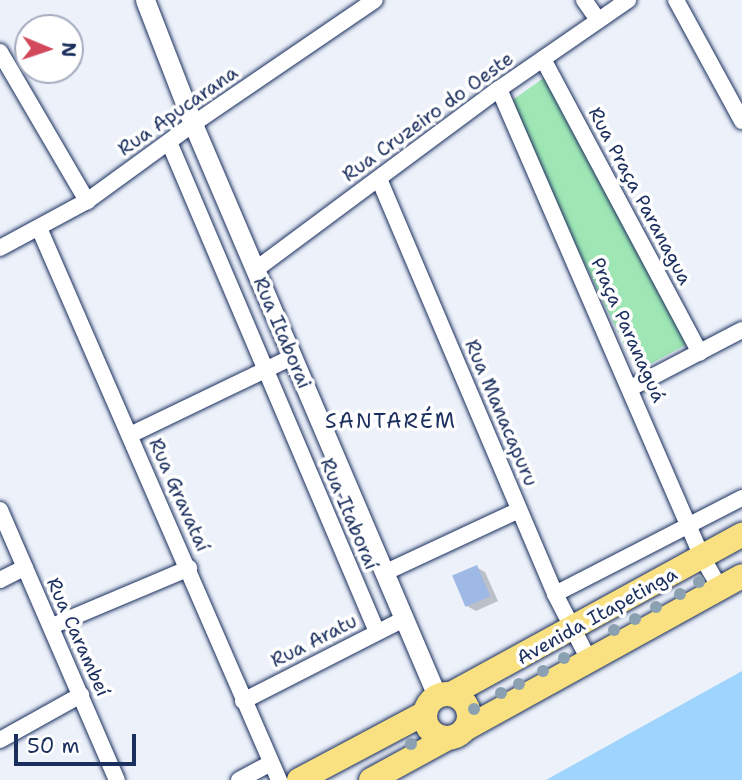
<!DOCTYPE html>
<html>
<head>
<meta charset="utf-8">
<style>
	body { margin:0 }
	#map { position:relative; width:742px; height:780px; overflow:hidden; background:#ecf1fa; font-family:"Shantell Sans",sans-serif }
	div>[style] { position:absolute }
	.green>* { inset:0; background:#9ee7b5 }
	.water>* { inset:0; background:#9ed4fd }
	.shadow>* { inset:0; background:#0003 }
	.building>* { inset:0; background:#9fb9e6; transform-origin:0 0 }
	.roads { filter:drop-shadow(0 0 2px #1b2f5e) drop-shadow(0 0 2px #1b2f5e) }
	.minor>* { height:16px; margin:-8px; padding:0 8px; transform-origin:8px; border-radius:8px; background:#fff }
	.tertiary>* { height:19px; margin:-9.5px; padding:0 9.5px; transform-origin:9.5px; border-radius:9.5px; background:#fff }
	.primary>* { height:24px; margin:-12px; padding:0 12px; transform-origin:12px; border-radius:12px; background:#f9e181 }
	.primary>.ring { margin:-12px; padding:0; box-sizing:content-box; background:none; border:24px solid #f9e181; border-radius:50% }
	.trees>* { width:12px; height:12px; margin:-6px; border-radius:50%; background:#8ba0b0 }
	span { translate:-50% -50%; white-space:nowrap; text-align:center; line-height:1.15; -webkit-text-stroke:7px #fff; paint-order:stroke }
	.street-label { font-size:19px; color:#1b2f5e }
	.neighbourhood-label { font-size:21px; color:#1b2f5e; letter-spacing:2px }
	.north { position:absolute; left:14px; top:14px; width:70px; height:70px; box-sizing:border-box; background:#fff; border:2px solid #a4acbf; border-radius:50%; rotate:92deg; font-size:19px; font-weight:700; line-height:28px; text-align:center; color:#1b2f5e }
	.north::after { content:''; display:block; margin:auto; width:24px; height:32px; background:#d1495b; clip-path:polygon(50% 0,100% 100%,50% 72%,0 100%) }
	.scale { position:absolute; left:14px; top:734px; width:122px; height:32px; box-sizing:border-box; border:4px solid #1b2f5e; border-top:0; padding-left:9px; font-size:21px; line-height:24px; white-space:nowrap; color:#1b2f5e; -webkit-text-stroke:5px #fff; paint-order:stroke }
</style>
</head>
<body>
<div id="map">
	<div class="green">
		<div style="clip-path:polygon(545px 77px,693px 341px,637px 371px,507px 104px)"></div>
	</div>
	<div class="water">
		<div style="clip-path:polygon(742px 671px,742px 780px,546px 780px)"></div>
	</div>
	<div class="shadow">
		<div style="clip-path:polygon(476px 567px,485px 572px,498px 601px,476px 611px,467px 606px)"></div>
	</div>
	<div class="building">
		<div style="left:477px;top:565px;width:34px;height:27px;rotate:67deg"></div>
	</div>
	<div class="roads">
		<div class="minor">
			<div style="left:584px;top:0;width:24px;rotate:55deg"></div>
			<div style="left:676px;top:0;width:138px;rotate:61.4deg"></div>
			<div style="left:0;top:52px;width:173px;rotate:59.7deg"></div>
			<div style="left:543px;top:59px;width:333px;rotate:61.9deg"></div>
			<div style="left:499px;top:89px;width:510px;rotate:66.55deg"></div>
			<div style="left:702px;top:557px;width:36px;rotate:60deg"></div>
			<div style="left:169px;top:142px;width:532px;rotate:67deg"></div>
			<div style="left:379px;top:179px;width:451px;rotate:67deg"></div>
			<div style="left:555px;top:594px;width:74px;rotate:62.7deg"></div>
			<div style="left:39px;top:228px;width:602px;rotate:66.5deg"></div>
			<div style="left:0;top:248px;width:99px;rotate:-28.4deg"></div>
			<div style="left:87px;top:201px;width:131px;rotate:-36deg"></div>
			<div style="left:193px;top:124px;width:220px;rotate:-34.3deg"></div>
			<div style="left:255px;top:270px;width:304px;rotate:-36.6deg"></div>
			<div style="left:499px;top:89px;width:157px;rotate:-34.6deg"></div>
			<div style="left:631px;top:388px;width:125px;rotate:-27.6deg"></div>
			<div style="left:130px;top:435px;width:180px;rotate:-25.7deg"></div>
			<div style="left:0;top:510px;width:294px;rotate:66.6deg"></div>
			<div style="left:384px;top:573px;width:149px;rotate:-25deg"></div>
			<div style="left:0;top:580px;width:28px;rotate:-27deg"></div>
			<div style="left:555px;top:594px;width:210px;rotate:-27.2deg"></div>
			<div style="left:52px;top:626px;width:149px;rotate:-22.9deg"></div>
			<div style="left:243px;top:701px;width:181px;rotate:-27deg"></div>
			<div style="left:0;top:740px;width:93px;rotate:-29.1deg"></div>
			<div style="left:239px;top:780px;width:36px;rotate:-28deg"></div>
		</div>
		<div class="tertiary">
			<div style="left:145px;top:0;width:133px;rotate:68.8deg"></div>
			<div style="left:193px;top:124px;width:622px;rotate:66.9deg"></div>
		</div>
		<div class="primary">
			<div class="ring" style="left:425px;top:694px;width:20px;height:20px"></div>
			<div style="left:451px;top:694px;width:332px;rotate:-28.7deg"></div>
			<div style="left:465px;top:729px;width:316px;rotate:-28.9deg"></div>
			<div style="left:299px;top:780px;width:143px;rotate:-28deg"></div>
			<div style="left:371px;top:780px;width:85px;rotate:-28.7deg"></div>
		</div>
	</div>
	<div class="trees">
		<div style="left:699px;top:582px"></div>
		<div style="left:680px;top:594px"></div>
		<div style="left:656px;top:607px"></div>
		<div style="left:635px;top:619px"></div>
		<div style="left:614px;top:630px"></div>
		<div style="left:564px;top:658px"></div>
		<div style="left:543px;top:671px"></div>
		<div style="left:519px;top:684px"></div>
		<div style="left:501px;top:693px"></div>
		<div style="left:474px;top:709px"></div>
		<div style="left:411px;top:744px"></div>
	</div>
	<div class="street-label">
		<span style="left:178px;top:111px;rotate:-35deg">Rua Apucarana</span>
		<span style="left:428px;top:117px;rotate:-36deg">Rua Cruzeiro do Oeste</span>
		<span style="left:640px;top:196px;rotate:62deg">Rua Praça Paranagua</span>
		<span style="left:628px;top:330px;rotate:66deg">Praça Paranaguá</span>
		<span style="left:282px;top:333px;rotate:67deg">Rua Itaborai</span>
		<span style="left:501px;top:413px;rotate:67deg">Rua Manacapuru</span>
		<span style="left:179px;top:495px;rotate:66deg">Rua Gravataí</span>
		<span style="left:349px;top:514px;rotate:67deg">Rua Itaboraí</span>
		<span style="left:597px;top:616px;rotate:-29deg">Avenida Itapetinga</span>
		<span style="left:78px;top:637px;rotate:66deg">Rua Carambeí</span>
		<span style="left:314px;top:641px;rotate:-27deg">Rua Aratu</span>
	</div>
	<div class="neighbourhood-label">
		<span style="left:391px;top:421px">SANTARÉM</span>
	</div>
	<div class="north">N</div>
	<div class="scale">50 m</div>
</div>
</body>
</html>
